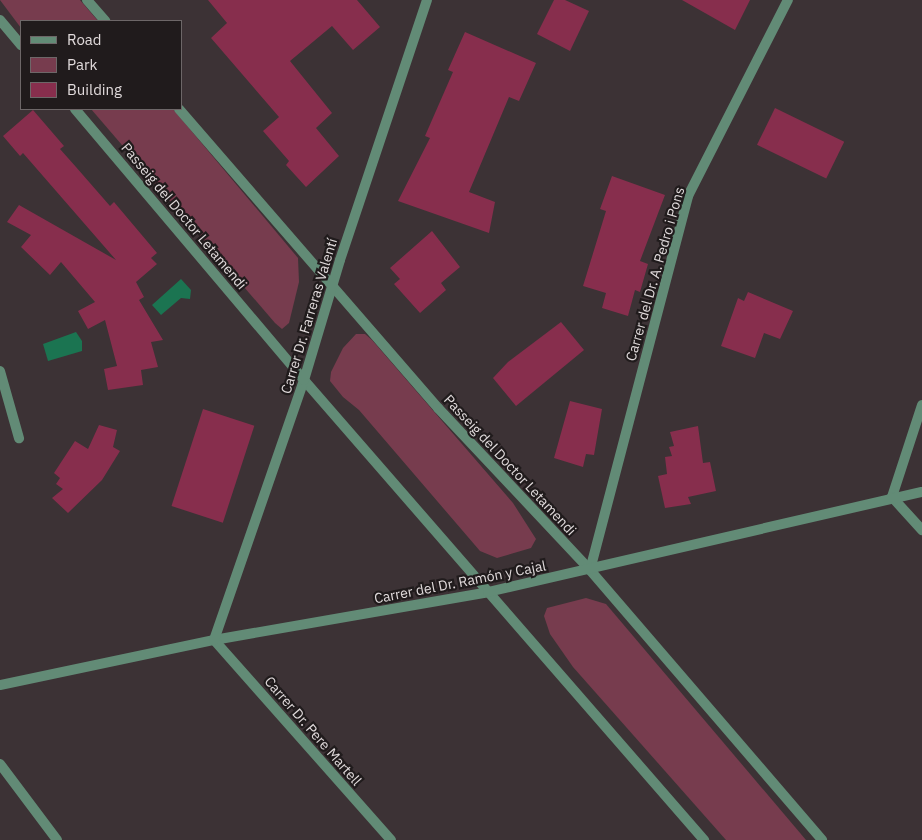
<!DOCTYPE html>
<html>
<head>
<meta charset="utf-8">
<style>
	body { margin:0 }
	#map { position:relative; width:922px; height:840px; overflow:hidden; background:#3c3235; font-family:"IBM Plex Sans",sans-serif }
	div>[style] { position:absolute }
	.green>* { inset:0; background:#773c4e }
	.water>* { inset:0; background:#1b7451 }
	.building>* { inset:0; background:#872e4d; transform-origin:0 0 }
	.lane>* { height:10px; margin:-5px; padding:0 5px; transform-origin:5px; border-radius:5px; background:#628b76 }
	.street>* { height:10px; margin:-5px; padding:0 5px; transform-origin:5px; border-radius:5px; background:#628b76 }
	span { translate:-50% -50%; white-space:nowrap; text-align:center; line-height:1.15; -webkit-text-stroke:4.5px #201b1c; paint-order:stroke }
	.street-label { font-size:14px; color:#e0dadb }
	.legend { position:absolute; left:20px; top:20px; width:162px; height:90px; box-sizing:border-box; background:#201b1c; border:1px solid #6d6768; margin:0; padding:6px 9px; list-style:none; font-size:15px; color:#e0dadb }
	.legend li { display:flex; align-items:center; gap:10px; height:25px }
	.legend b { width:25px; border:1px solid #6d6768 }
</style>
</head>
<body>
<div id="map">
	<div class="green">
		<div style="clip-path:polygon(0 0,80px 0,98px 21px,21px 21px,21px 28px)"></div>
		<div style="clip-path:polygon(91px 109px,173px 109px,298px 258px,299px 282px,289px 323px,282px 329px,275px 323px)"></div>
		<div style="clip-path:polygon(356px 334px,365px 334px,372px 340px,513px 503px,536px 539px,531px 548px,497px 558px,480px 551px,359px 410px,343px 397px,330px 381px,331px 372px,343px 348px)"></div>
		<div style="clip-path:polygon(586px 598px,606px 604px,806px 840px,726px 840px,573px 667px,550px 634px,544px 616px,547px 608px)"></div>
	</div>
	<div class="water">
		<div style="clip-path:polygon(181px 279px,191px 290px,190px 299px,181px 298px,161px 315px,152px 305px)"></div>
		<div style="clip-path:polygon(76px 332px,82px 341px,82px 351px,48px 361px,43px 344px)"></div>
	</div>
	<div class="building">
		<div style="clip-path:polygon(208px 0,357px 0,380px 27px,353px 50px,332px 26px,290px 61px,332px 113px,316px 128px,339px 156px,306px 187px,286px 165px,289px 161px,263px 131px,279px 117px,211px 38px,227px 23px)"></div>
		<div style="clip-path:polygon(554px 0,565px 0,589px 11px,570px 51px,537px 34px)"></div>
		<div style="clip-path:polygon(682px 0,750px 0,735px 30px)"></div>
		<div style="clip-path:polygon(465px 32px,536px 63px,519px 101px,509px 97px,469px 192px,495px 202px,489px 233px,398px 201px,430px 138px,425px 136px,453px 72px,448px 70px)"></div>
		<div style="left:775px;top:108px;width:77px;height:41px;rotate:26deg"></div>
		<div style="clip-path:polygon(33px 110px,64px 146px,60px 149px,76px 167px,110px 206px,114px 202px,157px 253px,151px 258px,157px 264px,136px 282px,144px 297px,139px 300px,163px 340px,151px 342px,158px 367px,141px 370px,143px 385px,108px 390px,104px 369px,117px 366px,105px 320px,88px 329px,78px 311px,95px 302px,61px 262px,50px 275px,21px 247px,31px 235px,7px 222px,19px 205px,116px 260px,23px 153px,20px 156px,3px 136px)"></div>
		<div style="clip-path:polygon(612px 176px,665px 195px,640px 261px,648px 264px,640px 292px,635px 290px,628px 316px,602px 308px,606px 293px,583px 286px,606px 211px,600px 209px)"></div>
		<div style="clip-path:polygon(432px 231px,460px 267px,441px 283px,446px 290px,420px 313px,394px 284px,400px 279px,390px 268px)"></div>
		<div style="clip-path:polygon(748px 292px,793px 311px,780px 339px,764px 333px,755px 358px,721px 346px,738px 298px,744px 301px)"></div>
		<div style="clip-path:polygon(561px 322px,584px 350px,516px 406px,493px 378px,508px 362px)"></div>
		<div style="clip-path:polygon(570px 401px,602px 409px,594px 455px,586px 454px,583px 467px,554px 458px)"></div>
		<div style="left:203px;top:409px;width:54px;height:102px;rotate:18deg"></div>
		<div style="clip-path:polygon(99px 425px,117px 430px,113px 447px,120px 451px,102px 480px,68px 513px,52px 498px,63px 489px,56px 484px,60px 478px,54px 473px,75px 441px,88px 449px)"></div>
		<div style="clip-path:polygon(698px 426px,703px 463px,710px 462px,716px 491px,688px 497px,691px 504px,665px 508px,658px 476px,667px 474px,665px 457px,672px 456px,669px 447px,674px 446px,670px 432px)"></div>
	</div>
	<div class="lane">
		<div style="left:0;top:371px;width:70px;rotate:74.2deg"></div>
	</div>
	<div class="street">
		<div style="left:87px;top:0;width:28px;rotate:49deg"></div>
		<div style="left:0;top:20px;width:33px;rotate:50deg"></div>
		<div style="left:75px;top:109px;width:355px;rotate:49.8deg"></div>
		<div style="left:304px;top:380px;width:610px;rotate:48.99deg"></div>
		<div style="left:179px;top:109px;width:396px;rotate:49.1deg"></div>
		<div style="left:438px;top:408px;width:222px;rotate:46.8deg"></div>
		<div style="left:590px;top:570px;width:356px;rotate:49.3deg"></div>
		<div style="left:922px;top:405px;width:97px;rotate:108.1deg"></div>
		<div style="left:892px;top:497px;width:45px;rotate:47.7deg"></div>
		<div style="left:590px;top:570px;width:387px;rotate:-75.3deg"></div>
		<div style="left:688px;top:196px;width:220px;rotate:-63deg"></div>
		<div style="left:0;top:685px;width:219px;rotate:-11.9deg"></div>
		<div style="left:214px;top:640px;width:278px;rotate:-9.9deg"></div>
		<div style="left:488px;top:592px;width:445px;rotate:-13deg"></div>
		<div style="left:0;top:764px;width:95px;rotate:53.1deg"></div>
		<div style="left:391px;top:840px;width:267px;rotate:-131.5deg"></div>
		<div style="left:214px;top:640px;width:275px;rotate:-70.9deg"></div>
		<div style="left:304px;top:380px;width:125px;rotate:-73.3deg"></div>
		<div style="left:340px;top:260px;width:274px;rotate:-71.5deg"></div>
	</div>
	<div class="street-label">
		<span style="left:184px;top:216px;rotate:50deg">Passeig del Doctor Letamendi</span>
		<span style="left:655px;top:274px;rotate:-74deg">Carrer del Dr. A. Pedro i Pons</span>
		<span style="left:309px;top:316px;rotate:-73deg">Carrer Dr. Farreras Valentí</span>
		<span style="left:510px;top:465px;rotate:47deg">Passeig del Doctor Letamendi</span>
		<span style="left:460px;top:582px;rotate:-11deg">Carrer del Dr. Ramón y Cajal</span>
		<span style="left:313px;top:731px;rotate:49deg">Carrer Dr. Pere Martell</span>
	</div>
	<ul class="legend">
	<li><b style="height:6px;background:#628b76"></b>Road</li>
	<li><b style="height:14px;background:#773c4e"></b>Park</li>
	<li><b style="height:14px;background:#872e4d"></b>Building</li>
	</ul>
</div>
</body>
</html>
